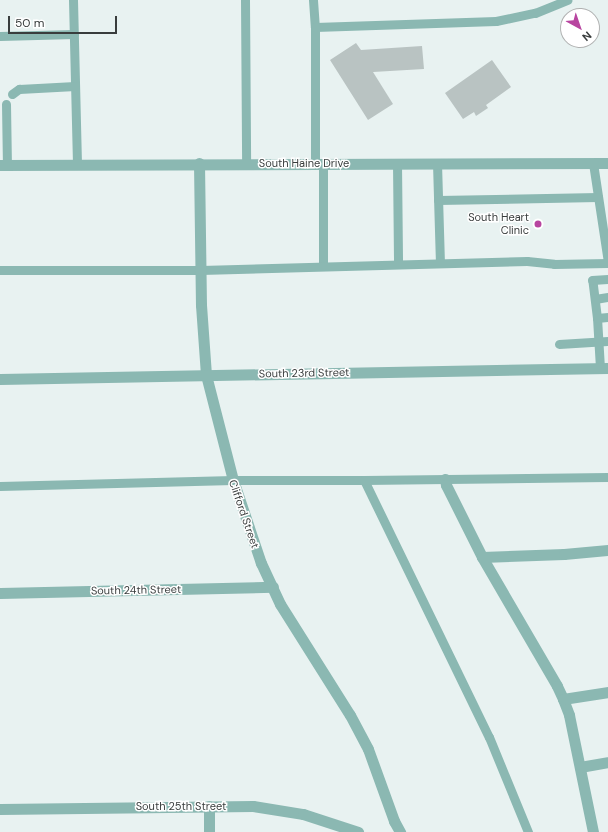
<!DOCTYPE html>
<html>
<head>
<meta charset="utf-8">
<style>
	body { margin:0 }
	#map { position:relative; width:608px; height:832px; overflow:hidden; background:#e8f2f1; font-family:"DM Sans",sans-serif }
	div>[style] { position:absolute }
	.building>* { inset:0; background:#b9c3c2 }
	.service>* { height:9px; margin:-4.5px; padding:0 4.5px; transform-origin:4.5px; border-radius:4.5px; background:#8bb8b2 }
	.minor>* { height:11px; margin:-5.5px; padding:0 5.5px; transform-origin:5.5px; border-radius:5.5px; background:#8bb8b2 }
	.tertiary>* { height:11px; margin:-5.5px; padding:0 5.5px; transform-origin:5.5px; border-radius:5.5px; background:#8bb8b2 }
	.dots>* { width:11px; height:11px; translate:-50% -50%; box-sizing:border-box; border:2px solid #fff; border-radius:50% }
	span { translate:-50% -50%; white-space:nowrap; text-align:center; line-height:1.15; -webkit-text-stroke:3px #fff; paint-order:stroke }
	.street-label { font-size:11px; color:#393d3d }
	.poi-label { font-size:11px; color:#393d3d }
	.right { translate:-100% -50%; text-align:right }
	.north { position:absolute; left:560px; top:8px; width:40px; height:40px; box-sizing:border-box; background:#fff; border:1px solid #b0b1b1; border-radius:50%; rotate:140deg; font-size:11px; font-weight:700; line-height:16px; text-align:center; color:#393d3d }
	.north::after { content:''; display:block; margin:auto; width:14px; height:18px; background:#b845a0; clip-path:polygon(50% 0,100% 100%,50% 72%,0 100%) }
	.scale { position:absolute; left:8px; top:16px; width:109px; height:18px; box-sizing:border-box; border:2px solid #393d3d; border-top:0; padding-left:5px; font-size:12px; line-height:14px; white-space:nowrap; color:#393d3d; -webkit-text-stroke:3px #fff; paint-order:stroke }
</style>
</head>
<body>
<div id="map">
	<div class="building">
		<div style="clip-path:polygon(356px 43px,361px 50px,422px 46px,424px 69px,373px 72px,393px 104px,368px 120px,330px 60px)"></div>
		<div style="clip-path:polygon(492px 60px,511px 87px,486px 105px,488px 108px,476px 116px,474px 112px,463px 119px,445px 93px)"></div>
	</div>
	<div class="service">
		<div style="left:73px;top:0;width:164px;rotate:88.6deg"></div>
		<div style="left:245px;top:0;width:163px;rotate:89.6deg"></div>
		<div style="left:313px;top:0;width:27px;rotate:86deg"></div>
		<div style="left:315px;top:27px;width:136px;rotate:90deg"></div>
		<div style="left:315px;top:27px;width:181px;rotate:-1.9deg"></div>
		<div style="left:496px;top:21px;width:40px;rotate:-12deg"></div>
		<div style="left:535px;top:13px;width:35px;rotate:-22deg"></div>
		<div style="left:0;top:36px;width:74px;rotate:-1.5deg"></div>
		<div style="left:12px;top:94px;width:9px;rotate:-36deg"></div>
		<div style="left:19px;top:89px;width:56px;rotate:-3.1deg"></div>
		<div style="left:6px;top:104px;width:61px;rotate:89.1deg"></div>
		<div style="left:397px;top:163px;width:101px;rotate:89.4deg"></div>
		<div style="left:437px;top:163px;width:100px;rotate:88.3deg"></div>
		<div style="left:593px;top:163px;width:100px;rotate:81.4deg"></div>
		<div style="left:438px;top:200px;width:160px;rotate:-1.1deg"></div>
		<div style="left:323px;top:266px;width:103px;rotate:-90deg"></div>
		<div style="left:0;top:270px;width:201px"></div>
		<div style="left:201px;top:270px;width:326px;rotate:-1.6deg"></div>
		<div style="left:527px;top:261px;width:27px;rotate:6deg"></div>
		<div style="left:554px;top:264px;width:54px;rotate:-1.1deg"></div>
		<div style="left:595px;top:299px;width:13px;rotate:-9deg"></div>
		<div style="left:597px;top:318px;width:11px;rotate:-5deg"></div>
		<div style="left:559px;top:344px;width:49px;rotate:-3.5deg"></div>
		<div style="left:600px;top:368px;width:50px;rotate:-93.4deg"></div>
		<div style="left:597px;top:318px;width:38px;rotate:-97deg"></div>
		<div style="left:592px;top:280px;width:16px;rotate:-4deg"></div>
		<div style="left:364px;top:480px;width:286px;rotate:64.1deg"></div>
		<div style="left:489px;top:737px;width:103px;rotate:67.7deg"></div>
		<div style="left:0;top:486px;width:233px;rotate:-1.5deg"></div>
		<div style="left:233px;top:480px;width:131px"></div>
		<div style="left:364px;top:480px;width:244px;rotate:-0.7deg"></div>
	</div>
	<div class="minor">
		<div style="left:199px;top:163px;width:142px;rotate:89.2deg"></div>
		<div style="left:201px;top:305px;width:70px;rotate:85.9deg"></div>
		<div style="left:206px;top:375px;width:108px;rotate:75.6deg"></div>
		<div style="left:233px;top:480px;width:88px;rotate:71.4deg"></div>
		<div style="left:261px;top:563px;width:45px;rotate:65.1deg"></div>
		<div style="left:280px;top:604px;width:131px;rotate:57.8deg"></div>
		<div style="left:350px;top:715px;width:38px;rotate:62deg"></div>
		<div style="left:368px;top:749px;width:77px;rotate:70.1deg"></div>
		<div style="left:394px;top:821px;width:13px;rotate:61deg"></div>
		<div style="left:0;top:379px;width:608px;rotate:-1.04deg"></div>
		<div style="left:445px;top:479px;width:6px;rotate:81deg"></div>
		<div style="left:446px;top:485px;width:80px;rotate:63.4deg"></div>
		<div style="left:482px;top:557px;width:149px;rotate:59.8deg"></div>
		<div style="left:557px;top:686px;width:14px;rotate:65deg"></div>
		<div style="left:563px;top:699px;width:17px;rotate:69deg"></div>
		<div style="left:569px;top:715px;width:119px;rotate:78.4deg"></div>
		<div style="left:482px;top:557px;width:82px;rotate:-2.1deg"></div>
		<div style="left:564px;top:554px;width:44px;rotate:-5.2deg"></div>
		<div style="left:0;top:593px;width:273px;rotate:-1.3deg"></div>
		<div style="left:563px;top:699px;width:46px;rotate:-8.8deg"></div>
		<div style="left:580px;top:767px;width:28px;rotate:-10deg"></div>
		<div style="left:209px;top:806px;width:26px;rotate:90deg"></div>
		<div style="left:0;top:809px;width:253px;rotate:-0.7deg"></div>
		<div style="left:253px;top:806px;width:51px;rotate:9.1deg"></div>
		<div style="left:303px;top:814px;width:58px;rotate:18.1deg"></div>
	</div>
	<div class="tertiary">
		<div style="left:0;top:165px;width:608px;rotate:-0.19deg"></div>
	</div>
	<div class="dots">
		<div style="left:538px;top:224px;background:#b845a0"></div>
	</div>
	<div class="street-label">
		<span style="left:304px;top:163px">South Haine Drive</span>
		<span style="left:304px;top:373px;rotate:-1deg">South 23rd Street</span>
		<span style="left:244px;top:514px;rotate:71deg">Clifford Street</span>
		<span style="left:136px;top:590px;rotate:-1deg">South 24th Street</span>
		<span style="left:181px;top:806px">South 25th Street</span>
	</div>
	<div class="poi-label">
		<span class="right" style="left:529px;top:224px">South Heart<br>Clinic</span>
	</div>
	<div class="north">N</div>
	<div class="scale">50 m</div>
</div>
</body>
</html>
